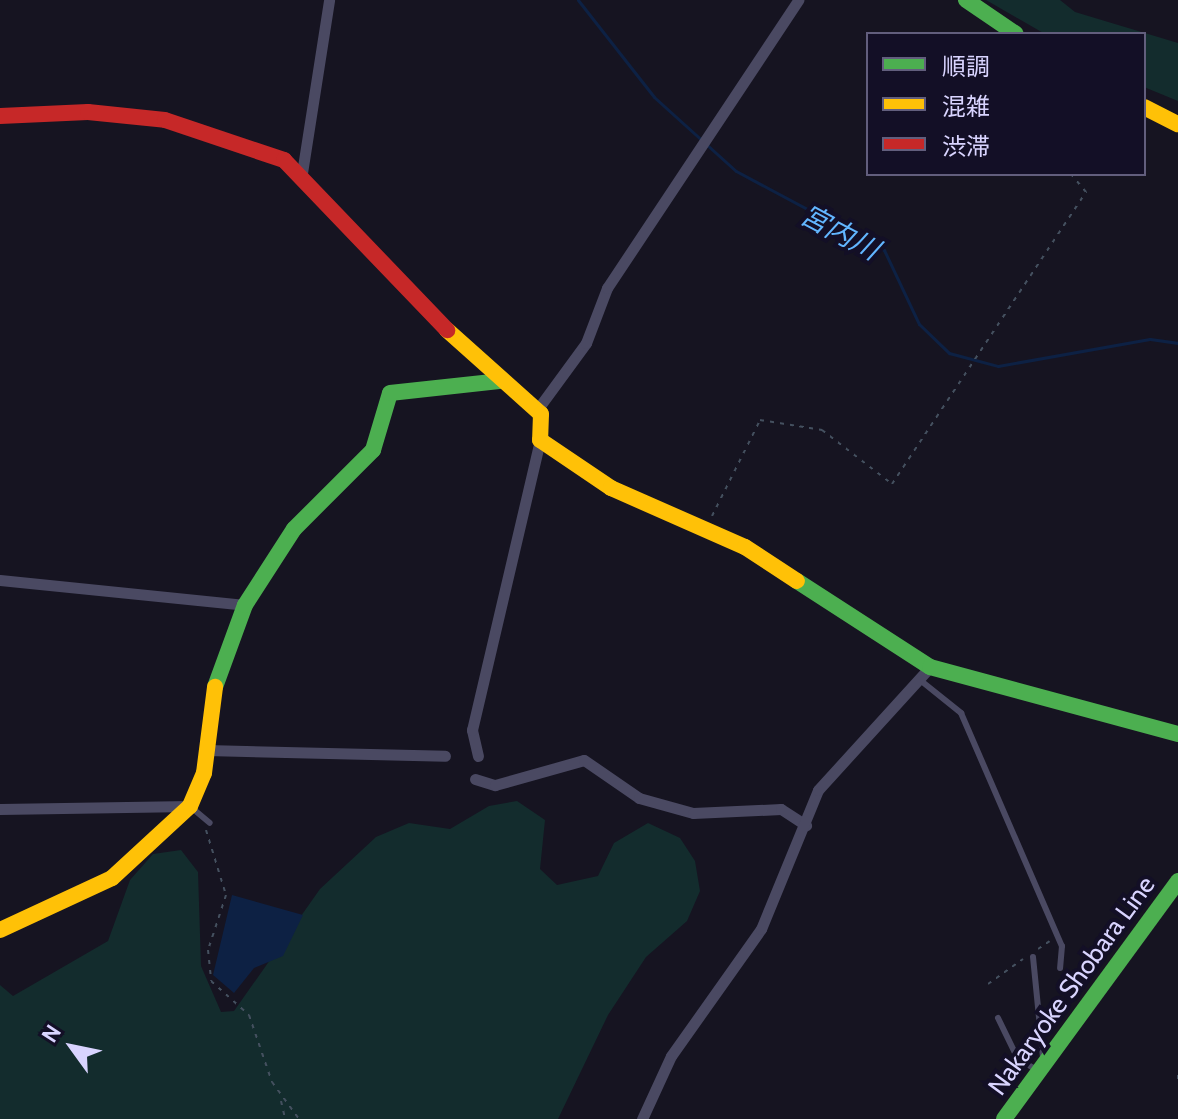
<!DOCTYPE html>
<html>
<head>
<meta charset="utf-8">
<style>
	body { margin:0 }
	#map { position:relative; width:1178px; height:1119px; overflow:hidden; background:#161421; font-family:Cabin,"Noto Sans JP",sans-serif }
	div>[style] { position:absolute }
	.green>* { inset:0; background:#132c2d }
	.water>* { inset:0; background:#0d2144 }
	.stream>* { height:3px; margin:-1.5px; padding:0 1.5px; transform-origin:1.5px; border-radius:1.5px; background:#0d2144 }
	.path>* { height:2px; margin-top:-1px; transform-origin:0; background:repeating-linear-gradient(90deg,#44505f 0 4px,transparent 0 10px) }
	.lane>* { height:6px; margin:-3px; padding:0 3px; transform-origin:3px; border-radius:3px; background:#4a4962 }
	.street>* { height:11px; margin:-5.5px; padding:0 5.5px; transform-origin:5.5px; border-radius:5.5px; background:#4a4962 }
	.fast>* { height:16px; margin:-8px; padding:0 8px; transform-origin:8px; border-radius:8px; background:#4caf50 }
	.slow>* { height:16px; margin:-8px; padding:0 8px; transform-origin:8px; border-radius:8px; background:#ffc107 }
	.jam>* { height:16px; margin:-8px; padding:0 8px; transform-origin:8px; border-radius:8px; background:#c62828 }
	span { translate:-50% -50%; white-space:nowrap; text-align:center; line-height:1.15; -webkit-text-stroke:8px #130f26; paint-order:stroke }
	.street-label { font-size:26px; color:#d9d4ff }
	.water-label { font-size:28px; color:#62b6ff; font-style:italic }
	.legend { position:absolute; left:866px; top:32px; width:280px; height:144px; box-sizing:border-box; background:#130f26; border:2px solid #625e7d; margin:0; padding:10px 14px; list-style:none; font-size:24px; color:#d9d4ff }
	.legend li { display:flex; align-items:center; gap:16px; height:40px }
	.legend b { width:40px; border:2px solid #625e7d }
	.north { position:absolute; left:32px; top:1007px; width:80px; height:80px; -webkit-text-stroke:6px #130f26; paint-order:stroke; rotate:303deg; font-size:22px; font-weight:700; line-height:32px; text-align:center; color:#d9d4ff }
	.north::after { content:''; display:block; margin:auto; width:28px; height:36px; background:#d9d4ff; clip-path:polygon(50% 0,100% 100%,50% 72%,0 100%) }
</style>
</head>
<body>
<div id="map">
	<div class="green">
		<div style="clip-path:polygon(986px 0,1060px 0,1075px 12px,1178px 43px,1178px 101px,1144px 87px,1144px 34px,1045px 34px)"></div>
		<div style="clip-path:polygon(517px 801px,545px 820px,540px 869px,557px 885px,598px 876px,614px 843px,648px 823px,680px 838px,695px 861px,700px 891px,687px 921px,646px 957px,608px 1015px,558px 1119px,0 1119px,0 985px,13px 996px,108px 941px,130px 880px,153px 854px,181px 850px,198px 872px,201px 966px,221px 1012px,234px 1011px,320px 889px,376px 837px,409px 823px,450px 829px,489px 806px)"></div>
	</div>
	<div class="water">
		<div style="clip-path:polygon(232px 895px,303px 915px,283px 956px,254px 968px,234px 993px,213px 975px)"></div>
	</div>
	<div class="stream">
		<div style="left:578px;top:0;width:123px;rotate:51.9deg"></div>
		<div style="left:654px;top:97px;width:110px;rotate:42.1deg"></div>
		<div style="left:736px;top:171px;width:168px;rotate:28.1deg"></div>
		<div style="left:884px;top:250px;width:82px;rotate:64.7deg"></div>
		<div style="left:919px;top:324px;width:42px;rotate:44deg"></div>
		<div style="left:949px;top:353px;width:51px;rotate:14.9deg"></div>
		<div style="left:998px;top:366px;width:154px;rotate:-10.1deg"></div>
		<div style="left:1150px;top:339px;width:28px;rotate:8deg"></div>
	</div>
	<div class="path">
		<div style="left:712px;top:516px;width:107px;rotate:-63.4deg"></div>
		<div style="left:760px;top:420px;width:63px;rotate:9.2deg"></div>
		<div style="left:822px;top:430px;width:88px;rotate:37.6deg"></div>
		<div style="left:892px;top:484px;width:351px;rotate:-56.4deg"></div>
		<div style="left:1086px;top:192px;width:23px;rotate:-130deg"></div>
		<div style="left:206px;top:830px;width:68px;rotate:72.9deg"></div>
		<div style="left:226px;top:895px;width:58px;rotate:108.1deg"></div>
		<div style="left:208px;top:950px;width:31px;rotate:84deg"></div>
		<div style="left:211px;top:981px;width:51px;rotate:41.8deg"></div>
		<div style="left:249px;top:1015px;width:71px;rotate:71.1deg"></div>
		<div style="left:272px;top:1082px;width:46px;rotate:53.9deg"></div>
		<div style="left:1038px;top:949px;width:14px;rotate:-34deg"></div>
		<div style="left:988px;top:984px;width:43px;rotate:-35.5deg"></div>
		<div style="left:1178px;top:1075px;width:10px;rotate:90deg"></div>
		<div style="left:281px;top:1101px;width:18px;rotate:77deg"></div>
	</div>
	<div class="lane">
		<div style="left:920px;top:680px;width:53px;rotate:38.8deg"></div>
		<div style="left:961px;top:713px;width:254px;rotate:66.6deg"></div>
		<div style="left:1062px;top:946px;width:22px;rotate:95deg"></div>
		<div style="left:192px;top:808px;width:23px;rotate:40deg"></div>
		<div style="left:1033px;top:957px;width:100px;rotate:84.3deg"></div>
		<div style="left:998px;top:1018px;width:46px;rotate:64deg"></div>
		<div style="left:1018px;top:1059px;width:22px;rotate:30deg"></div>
	</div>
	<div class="street">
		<div style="left:302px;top:173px;width:175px;rotate:-81.1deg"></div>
		<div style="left:537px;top:410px;width:83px;rotate:-53.8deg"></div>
		<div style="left:586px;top:343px;width:59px;rotate:-69.1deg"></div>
		<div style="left:607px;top:288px;width:346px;rotate:-56.4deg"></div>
		<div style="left:0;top:580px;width:246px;rotate:5.8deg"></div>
		<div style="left:206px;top:750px;width:239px;rotate:1.4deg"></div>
		<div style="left:478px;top:756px;width:27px;rotate:-103deg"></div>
		<div style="left:472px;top:730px;width:298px;rotate:-76.8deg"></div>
		<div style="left:475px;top:779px;width:21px;rotate:17deg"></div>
		<div style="left:495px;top:785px;width:92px;rotate:-15.7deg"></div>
		<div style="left:584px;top:760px;width:67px;rotate:34.6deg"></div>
		<div style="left:639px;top:798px;width:56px;rotate:15.5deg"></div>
		<div style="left:693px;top:813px;width:88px;rotate:-2.6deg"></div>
		<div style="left:781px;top:809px;width:30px;rotate:33deg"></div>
		<div style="left:0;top:809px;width:190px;rotate:-0.9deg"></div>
		<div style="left:642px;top:1119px;width:69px;rotate:-65.3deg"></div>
		<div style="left:671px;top:1056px;width:156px;rotate:-54.7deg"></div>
		<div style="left:761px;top:929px;width:150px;rotate:-67.7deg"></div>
		<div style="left:818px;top:790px;width:166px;rotate:-47.7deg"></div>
	</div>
	<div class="fast">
		<div style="left:966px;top:0;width:60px;rotate:34.2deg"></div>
		<div style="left:797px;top:581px;width:158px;rotate:32.9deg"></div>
		<div style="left:930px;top:667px;width:257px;rotate:15.1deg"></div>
		<div style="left:215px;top:687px;width:87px;rotate:-69.9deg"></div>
		<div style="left:245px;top:605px;width:90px;rotate:-57.2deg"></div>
		<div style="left:294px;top:529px;width:112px;rotate:-45deg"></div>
		<div style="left:373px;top:450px;width:59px;rotate:-73.4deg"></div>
		<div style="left:390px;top:393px;width:112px;rotate:-6.2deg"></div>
		<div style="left:1004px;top:1119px;width:295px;rotate:-53.8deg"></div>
	</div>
	<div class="slow">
		<div style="left:1144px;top:107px;width:38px;rotate:27deg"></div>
		<div style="left:447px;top:330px;width:126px;rotate:41.8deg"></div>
		<div style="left:541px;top:414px;width:26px;rotate:92deg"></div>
		<div style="left:540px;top:440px;width:86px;rotate:34.1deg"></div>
		<div style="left:611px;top:488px;width:146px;rotate:23.8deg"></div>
		<div style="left:745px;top:547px;width:62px;rotate:33.2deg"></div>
		<div style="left:0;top:930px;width:123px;rotate:-24.9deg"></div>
		<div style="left:112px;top:878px;width:106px;rotate:-42.7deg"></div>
		<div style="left:190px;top:806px;width:36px;rotate:-67deg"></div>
		<div style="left:204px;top:773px;width:87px;rotate:-82.7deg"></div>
	</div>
	<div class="jam">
		<div style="left:0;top:116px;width:88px;rotate:-2.6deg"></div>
		<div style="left:88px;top:112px;width:77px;rotate:5.9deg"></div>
		<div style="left:165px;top:120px;width:126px;rotate:18.6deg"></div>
		<div style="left:284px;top:160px;width:236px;rotate:46.2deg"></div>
	</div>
	<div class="street-label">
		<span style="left:1072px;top:986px;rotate:-54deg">Nakaryoke Shobara Line</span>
	</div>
	<div class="water-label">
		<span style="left:840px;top:232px;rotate:28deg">宮内川</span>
	</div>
	<ul class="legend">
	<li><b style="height:10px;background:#4caf50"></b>順調</li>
	<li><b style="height:10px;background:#ffc107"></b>混雑</li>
	<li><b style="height:10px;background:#c62828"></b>渋滞</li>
	</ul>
	<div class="north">N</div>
</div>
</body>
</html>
